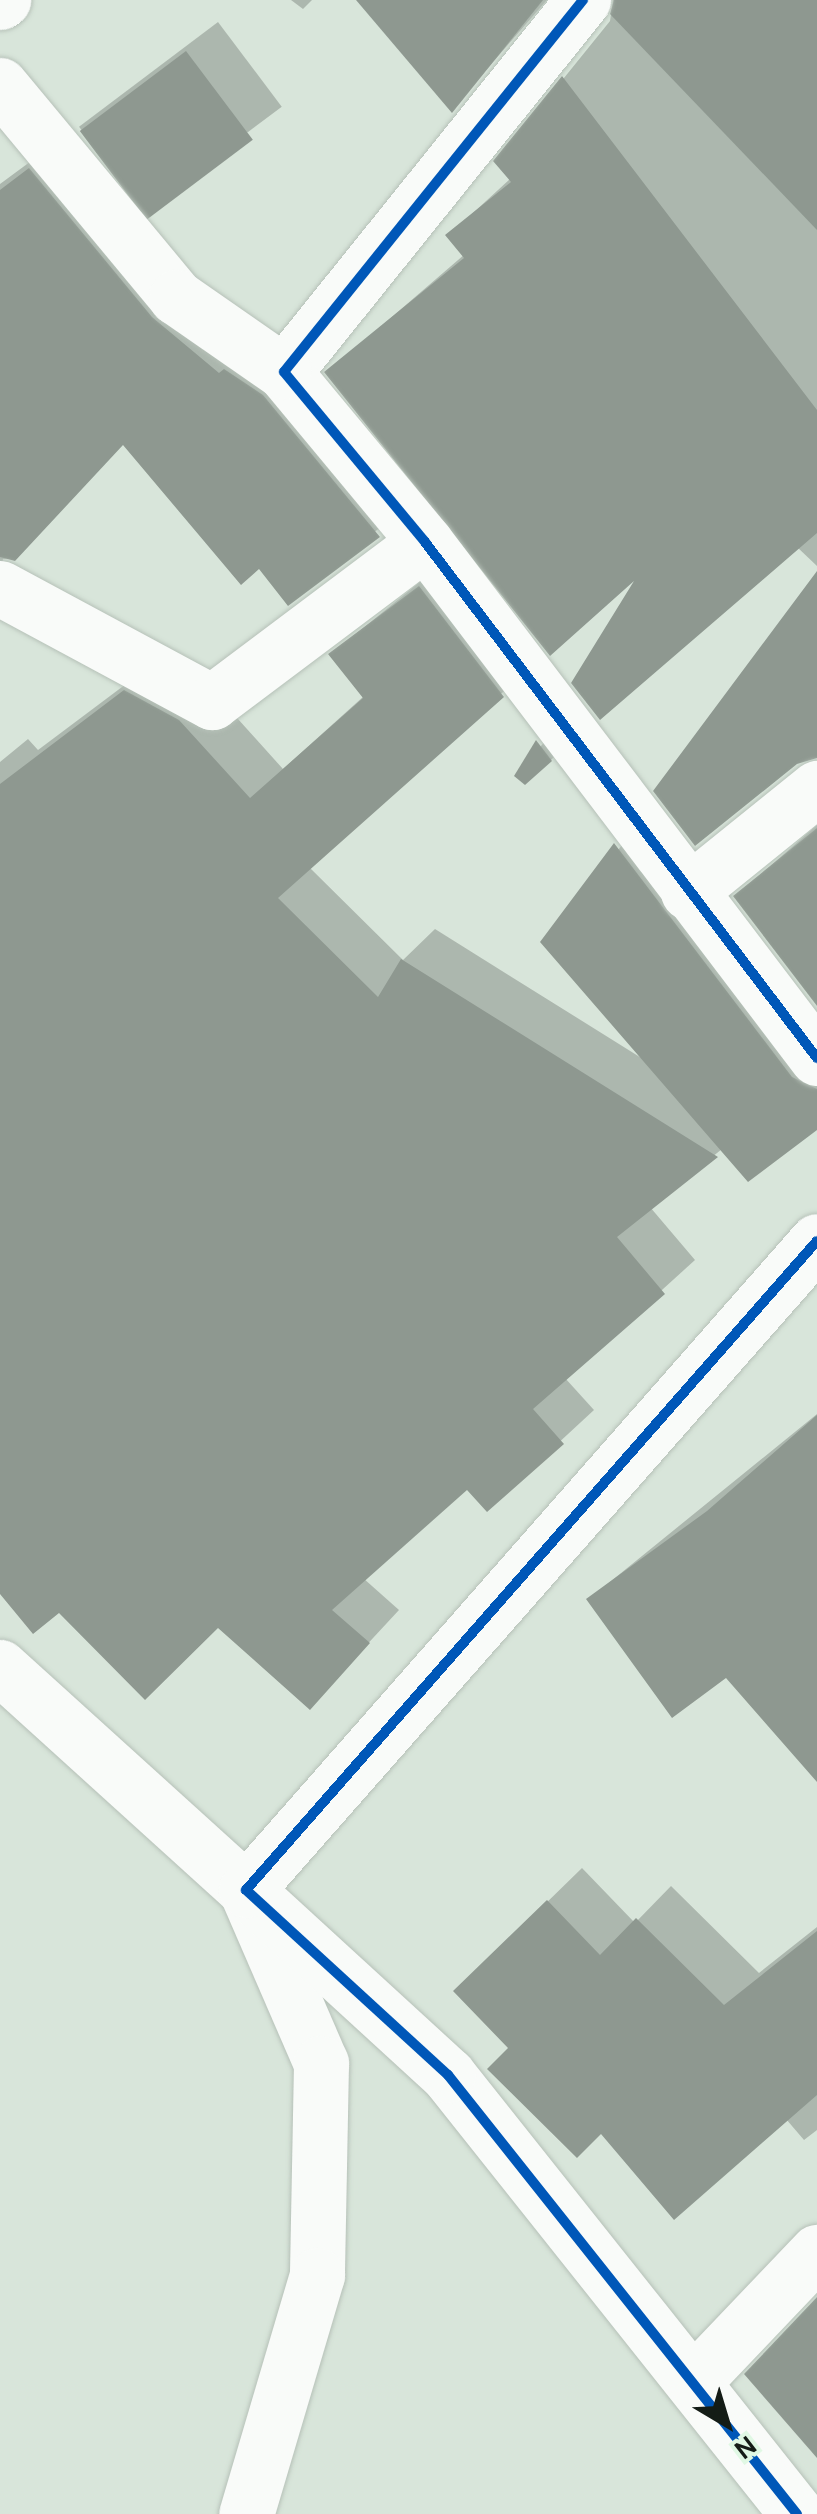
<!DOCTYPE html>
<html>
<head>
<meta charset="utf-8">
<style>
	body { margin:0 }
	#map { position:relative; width:817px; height:2514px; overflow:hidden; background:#d8e5da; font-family:Karla,sans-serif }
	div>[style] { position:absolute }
	.shadow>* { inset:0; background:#0003; transform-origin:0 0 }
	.building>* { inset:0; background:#8e9890; transform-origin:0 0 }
	.roads { filter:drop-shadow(0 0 2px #b6c1b8) drop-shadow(0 0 2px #b6c1b8) }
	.minor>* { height:55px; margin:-27.5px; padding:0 27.5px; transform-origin:27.5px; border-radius:27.5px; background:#f9fbf9 }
	.cycleway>* { height:10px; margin:-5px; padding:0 5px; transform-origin:5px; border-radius:5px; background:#0057b8 }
	span { translate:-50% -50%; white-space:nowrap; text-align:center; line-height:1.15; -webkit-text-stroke:10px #e0f8e4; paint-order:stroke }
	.north { position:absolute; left:677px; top:2374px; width:100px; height:100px; -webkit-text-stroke:8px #e0f8e4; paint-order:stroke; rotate:142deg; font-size:28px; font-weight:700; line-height:40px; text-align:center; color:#141c16 }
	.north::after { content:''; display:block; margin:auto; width:35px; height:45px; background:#141c16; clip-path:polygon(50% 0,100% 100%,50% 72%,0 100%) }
</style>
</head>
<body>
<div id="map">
	<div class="shadow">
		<div style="clip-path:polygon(291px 0,312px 0,303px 9px)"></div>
		<div style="clip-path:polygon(359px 0,547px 0,452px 109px)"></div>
		<div style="clip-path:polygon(613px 0,817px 0,817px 566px,797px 547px,642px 572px,328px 372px,465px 254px,449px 235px,511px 178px,497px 161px,610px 21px)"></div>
		<div style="left:218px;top:22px;width:106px;height:174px;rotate:53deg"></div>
		<div style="clip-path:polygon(61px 139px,410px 503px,289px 602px,259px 566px,124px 443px,14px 558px,3px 559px,0 572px,0 184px)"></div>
		<div style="clip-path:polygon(452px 556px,534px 664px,309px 867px,403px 960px,435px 929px,643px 1059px,543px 942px,649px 812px,817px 1033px,817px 1127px,722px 1149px,650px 1207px,695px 1260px,565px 1378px,594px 1410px,487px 1509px,467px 1486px,363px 1578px,399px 1610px,310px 1706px,218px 1625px,60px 1609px,0 1592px,0 762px,28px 739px,38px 750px,158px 660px,210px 688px,283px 769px,364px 696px,331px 654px)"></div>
		<div style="clip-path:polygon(569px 711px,582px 729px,551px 760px,517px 776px)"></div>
		<div style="clip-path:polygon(817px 825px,817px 1002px,736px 896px)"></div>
		<div style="clip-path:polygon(817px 1414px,817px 1778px,727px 1675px,589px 1599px)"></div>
		<div style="clip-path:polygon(582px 1868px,635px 1923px,671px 1886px,759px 1973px,817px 1927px,817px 2130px,804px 2140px,786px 2119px,601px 2130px,456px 1991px)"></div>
	</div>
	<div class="building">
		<div style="clip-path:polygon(356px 0,543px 0,452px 113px)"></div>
		<div style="clip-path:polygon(614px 0,817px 0,817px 230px,610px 14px)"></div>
		<div style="left:186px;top:51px;width:111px;height:133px;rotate:53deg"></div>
		<div style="clip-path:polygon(562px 76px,817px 410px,817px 533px,600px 720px,571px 683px,634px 581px,550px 656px,324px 372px,464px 258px,445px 235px,511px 182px,493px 161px)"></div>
		<div style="clip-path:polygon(29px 168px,152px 317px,219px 373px,224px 369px,263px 395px,380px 537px,288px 606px,259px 569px,241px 585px,123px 445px,15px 561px,0 557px,0 190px)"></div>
		<div style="clip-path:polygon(817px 571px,817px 758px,797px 764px,695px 846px,653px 791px)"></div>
		<div style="clip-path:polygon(419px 586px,504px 697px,278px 898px,378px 997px,401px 959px,718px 1157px,617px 1237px,665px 1294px,533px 1409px,564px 1444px,487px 1512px,467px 1490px,332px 1610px,370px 1643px,310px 1710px,218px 1628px,145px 1700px,59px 1613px,33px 1634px,0 1594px,0 784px,124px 690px,179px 720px,250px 798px,363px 698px,328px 654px)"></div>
		<div style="clip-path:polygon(536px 740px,552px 761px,525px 785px,514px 776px)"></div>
		<div style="clip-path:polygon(817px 828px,817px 1006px,733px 896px)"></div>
		<div style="clip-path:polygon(614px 843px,792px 1077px,817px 1089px,817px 1130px,748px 1182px,540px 942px)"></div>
		<div style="clip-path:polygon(817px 1415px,817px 1782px,726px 1678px,672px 1718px,586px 1599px,707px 1511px)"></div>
		<div style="clip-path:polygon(547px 1900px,600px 1955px,636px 1918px,724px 2005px,817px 1931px,817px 2095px,674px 2220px,601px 2134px,577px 2158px,487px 2069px,508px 2048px,453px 1991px)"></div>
		<div style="clip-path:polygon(817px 2297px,817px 2458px,744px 2374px)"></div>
	</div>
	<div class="roads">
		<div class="minor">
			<div style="left:583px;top:0;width:477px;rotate:128.8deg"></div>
			<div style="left:284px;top:372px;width:221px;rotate:50.3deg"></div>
			<div style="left:425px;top:542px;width:648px;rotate:52.78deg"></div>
			<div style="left:0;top:2px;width:4px;rotate:-34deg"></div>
			<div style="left:0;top:85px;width:276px;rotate:50.3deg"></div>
			<div style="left:176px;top:297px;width:131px;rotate:34.8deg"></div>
			<div style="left:0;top:588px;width:241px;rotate:28.3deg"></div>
			<div style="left:212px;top:702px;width:266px;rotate:-36.9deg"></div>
			<div style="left:688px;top:892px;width:166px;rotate:-38.9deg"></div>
			<div style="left:0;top:1667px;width:332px;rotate:42.2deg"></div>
			<div style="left:246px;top:1890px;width:189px;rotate:66.6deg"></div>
			<div style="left:321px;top:2063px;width:212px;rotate:91.1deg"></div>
			<div style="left:317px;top:2275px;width:249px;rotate:106.5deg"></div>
			<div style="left:693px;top:2382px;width:180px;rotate:-46.4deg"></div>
			<div style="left:797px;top:2514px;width:561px;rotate:-128.48deg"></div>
			<div style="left:448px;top:2075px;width:274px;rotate:-137.5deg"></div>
			<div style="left:246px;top:1890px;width:864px;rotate:-48.66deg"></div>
		</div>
	</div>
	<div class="cycleway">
		<div style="left:583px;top:0;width:477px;rotate:128.8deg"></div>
		<div style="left:284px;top:372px;width:221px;rotate:50.3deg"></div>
		<div style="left:425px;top:542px;width:648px;rotate:52.78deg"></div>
		<div style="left:797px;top:2514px;width:561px;rotate:-128.48deg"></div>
		<div style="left:448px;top:2075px;width:274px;rotate:-137.5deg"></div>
		<div style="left:246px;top:1890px;width:864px;rotate:-48.66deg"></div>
	</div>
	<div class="north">N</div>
</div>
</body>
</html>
